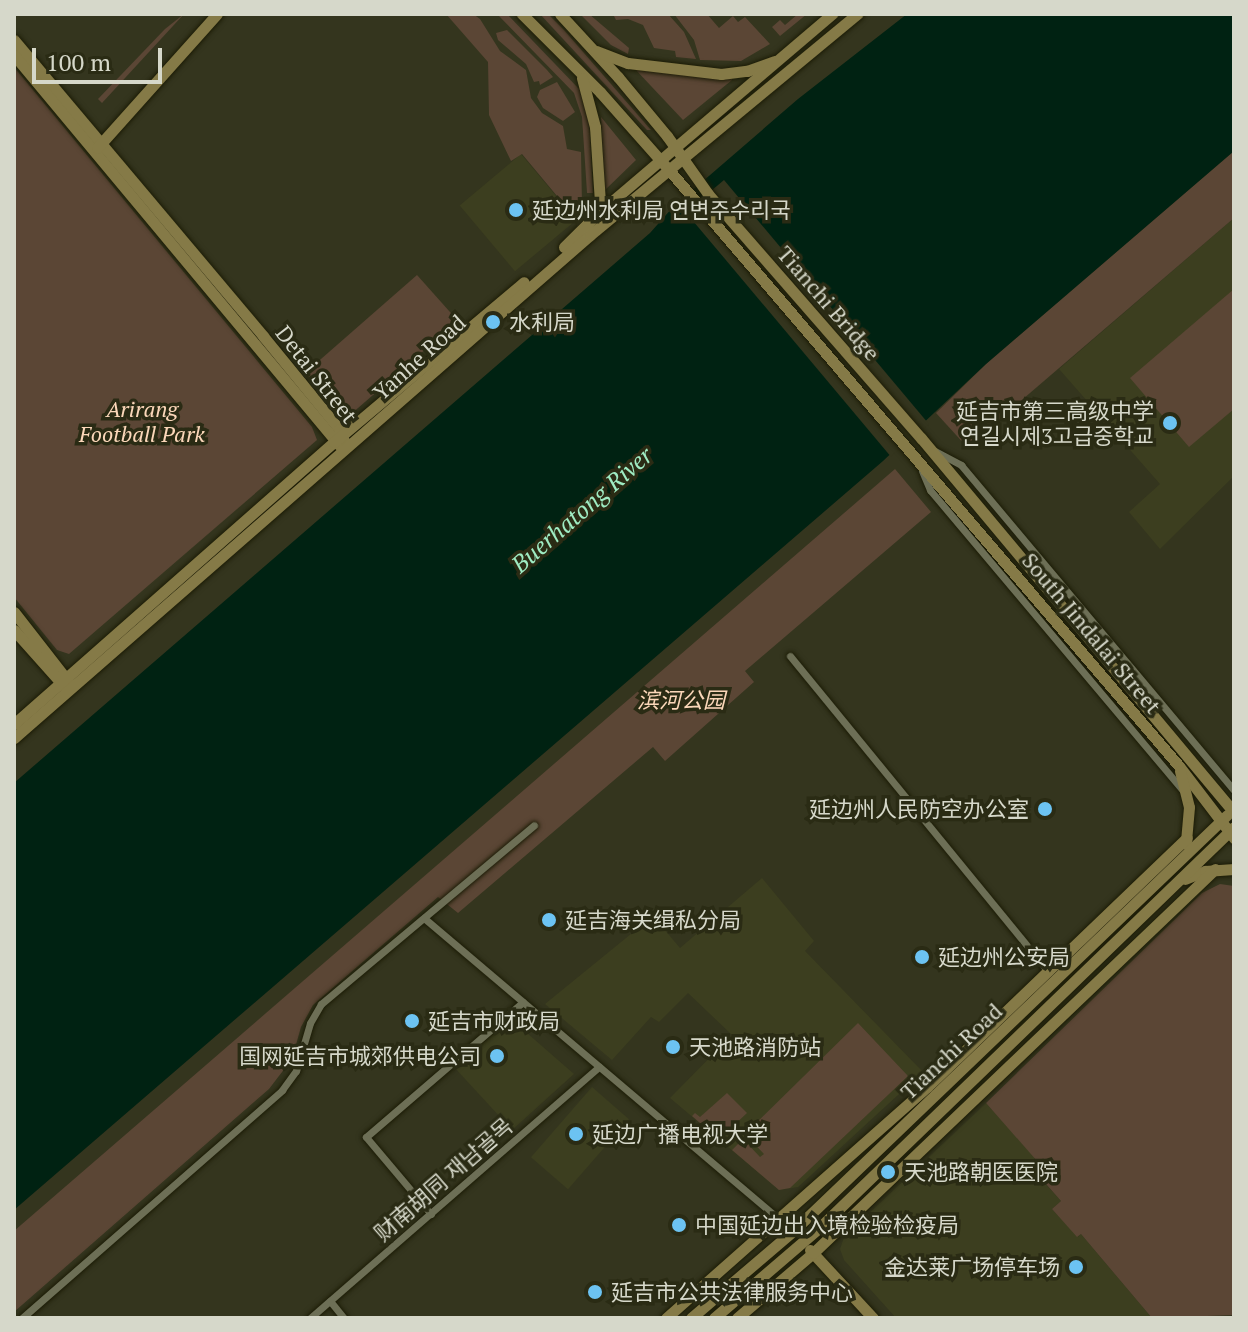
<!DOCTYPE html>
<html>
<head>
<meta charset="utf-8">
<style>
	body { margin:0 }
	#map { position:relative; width:1248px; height:1332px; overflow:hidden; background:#34351e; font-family:"PT Serif","Noto Sans SC","Noto Sans KR",serif }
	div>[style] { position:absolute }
	.built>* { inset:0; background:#3c3e1f; transform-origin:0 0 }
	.green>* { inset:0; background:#5b4635 }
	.water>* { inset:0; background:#002212 }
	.pier>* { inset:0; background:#34351e; transform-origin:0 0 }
	.roads { filter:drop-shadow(0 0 2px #1c1c06) drop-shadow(0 0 2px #1c1c06) }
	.street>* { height:7px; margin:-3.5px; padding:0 3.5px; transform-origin:3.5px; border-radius:3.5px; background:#6d6f56 }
	.secondary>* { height:11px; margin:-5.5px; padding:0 5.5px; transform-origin:5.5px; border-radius:5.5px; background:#857a47 }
	.dots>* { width:22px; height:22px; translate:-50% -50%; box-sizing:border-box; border:4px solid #2a2b14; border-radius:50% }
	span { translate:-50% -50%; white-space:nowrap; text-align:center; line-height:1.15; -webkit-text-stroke:7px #2a2b14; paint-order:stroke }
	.poi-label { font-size:22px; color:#d6d8ca }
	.left { translate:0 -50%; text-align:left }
	.right { translate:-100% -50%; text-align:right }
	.street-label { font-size:22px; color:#d6d8ca }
	.park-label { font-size:22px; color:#fbd7b9; font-style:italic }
	.water-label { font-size:24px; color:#9fecc3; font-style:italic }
	.frame { position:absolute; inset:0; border:16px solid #d6d8ca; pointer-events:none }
	.scale { position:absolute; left:32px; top:48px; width:130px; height:36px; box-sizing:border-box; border:4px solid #d6d8ca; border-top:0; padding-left:10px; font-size:24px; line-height:28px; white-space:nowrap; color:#d6d8ca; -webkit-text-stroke:6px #2a2b14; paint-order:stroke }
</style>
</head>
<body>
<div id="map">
	<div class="built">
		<div style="left:521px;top:154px;width:86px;height:80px;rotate:50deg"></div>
		<div style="clip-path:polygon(1234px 218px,1234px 476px,1160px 549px,1129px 512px,1160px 484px,1059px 369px)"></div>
		<div style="clip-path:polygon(762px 878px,814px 941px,805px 951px,923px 1072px,798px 1187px,779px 1190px,670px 1098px,732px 1035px,688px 993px,659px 1022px,651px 1017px,612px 1060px,545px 1004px,653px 916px,680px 948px)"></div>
		<div style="clip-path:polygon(511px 1019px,574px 1074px,512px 1130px,454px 1067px)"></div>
		<div style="left:592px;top:1087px;width:49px;height:93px;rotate:41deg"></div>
		<div style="clip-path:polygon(986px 1103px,1038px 1161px,1031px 1168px,1061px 1201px,1052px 1209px,1078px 1237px,1081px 1234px,1152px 1318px,896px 1318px,844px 1260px,840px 1249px,844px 1237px)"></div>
	</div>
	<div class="green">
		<div style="clip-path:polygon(184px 14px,102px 103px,98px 99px,165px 29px)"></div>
		<div style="clip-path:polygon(446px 14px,473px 14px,480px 19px,500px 51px,526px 70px,531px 98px,542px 113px,563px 126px,567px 149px,581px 152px,582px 204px,572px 214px,522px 154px,511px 161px,489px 115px,488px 62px)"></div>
		<div style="clip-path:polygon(497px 14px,507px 14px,580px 90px,589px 117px,593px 193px,587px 193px,582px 117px,574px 93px)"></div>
		<div style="clip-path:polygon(540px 14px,548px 14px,564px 30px,651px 130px,647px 130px)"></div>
		<div style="clip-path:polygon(580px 14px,589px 14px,629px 48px,628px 54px,611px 45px)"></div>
		<div style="clip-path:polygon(613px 14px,668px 14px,684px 32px,696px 59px,676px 57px,675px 51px,654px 48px,643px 25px,628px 19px,616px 20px)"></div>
		<div style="clip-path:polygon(674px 14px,707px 14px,719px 28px,733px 16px,738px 22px,745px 17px,770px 44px,741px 61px,700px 60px,694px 40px)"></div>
		<div style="clip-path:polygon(798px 14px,807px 14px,780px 36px,772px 27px,780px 20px,785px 25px)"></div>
		<div style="clip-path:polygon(507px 30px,547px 70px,553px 77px,540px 85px,539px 81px,534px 82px,526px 64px,498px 40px,496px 33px)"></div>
		<div style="clip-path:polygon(14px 67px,312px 427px,317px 440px,69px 654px,57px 650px,14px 597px)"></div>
		<div style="clip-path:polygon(635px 69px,732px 77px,732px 80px,683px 120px)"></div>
		<div style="clip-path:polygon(557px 82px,575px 112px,563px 121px,543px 108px,537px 97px,540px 90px)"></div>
		<div style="clip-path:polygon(601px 117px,636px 160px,604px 191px,604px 180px)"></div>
		<div style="clip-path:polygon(1234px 151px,1234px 218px,967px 447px,936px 413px,986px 364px)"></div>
		<div style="clip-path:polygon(417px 275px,458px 321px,350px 415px,342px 417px,305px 373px)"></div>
		<div style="clip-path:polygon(1234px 289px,1234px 409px,1189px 447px,1130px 378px)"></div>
		<div style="clip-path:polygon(895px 469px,931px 512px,745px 671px,754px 682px,665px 761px,653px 747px,458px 913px,438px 897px,313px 1005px,301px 1027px,292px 1059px,269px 1089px,14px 1312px,14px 1231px)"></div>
		<div style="clip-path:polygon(1220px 884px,1234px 886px,1234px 1315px,1152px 1318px,1081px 1234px,1077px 1237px,1052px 1209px,1061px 1201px,1031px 1167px,1037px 1161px,986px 1103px,1202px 893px)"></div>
		<div style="clip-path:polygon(858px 1023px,908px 1076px,790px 1188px,779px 1190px,732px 1150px,743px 1139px,760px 1157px,764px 1154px,745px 1134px)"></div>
		<div style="clip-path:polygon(727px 1093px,747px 1113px,729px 1130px,724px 1126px,714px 1135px,692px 1116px,695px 1113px,700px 1117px)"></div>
	</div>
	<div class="water">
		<div style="clip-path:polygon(907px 14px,1234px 14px,1234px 151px,986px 364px,883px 461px,14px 1210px,14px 783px,650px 233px,673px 207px,798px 99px)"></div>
	</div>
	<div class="pier">
		<div style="left:724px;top:180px;width:319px;height:50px;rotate:50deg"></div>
	</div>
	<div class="roads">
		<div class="street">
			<div style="left:935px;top:451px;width:30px;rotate:28deg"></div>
			<div style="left:961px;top:465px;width:424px;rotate:50deg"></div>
			<div style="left:922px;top:471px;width:21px;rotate:67deg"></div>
			<div style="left:930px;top:490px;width:395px;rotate:49.9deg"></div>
			<div style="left:790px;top:656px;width:409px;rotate:50.7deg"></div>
			<div style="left:424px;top:918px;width:484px;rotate:40.3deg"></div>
			<div style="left:431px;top:1214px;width:101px;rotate:-130.2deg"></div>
			<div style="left:366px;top:1137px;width:207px;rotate:-40.7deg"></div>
			<div style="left:330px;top:1301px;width:22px;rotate:51deg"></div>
			<div style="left:22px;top:1318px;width:346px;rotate:-41.2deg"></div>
			<div style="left:282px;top:1090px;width:24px;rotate:-54deg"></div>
			<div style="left:296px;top:1071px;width:50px;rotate:-73.7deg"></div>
			<div style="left:310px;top:1023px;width:22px;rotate:-60deg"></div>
			<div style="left:321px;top:1004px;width:278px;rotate:-40deg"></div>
			<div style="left:310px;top:1318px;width:383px;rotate:-41deg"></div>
		</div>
		<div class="secondary">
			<div style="left:522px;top:14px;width:110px;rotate:45deg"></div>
			<div style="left:600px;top:92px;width:104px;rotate:48.5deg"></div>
			<div style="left:669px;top:170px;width:784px;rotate:49.45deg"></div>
			<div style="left:1179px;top:766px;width:91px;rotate:52.6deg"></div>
			<div style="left:560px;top:14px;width:86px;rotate:47.4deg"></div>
			<div style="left:618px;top:77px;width:77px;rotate:50.3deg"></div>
			<div style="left:667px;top:136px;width:71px;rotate:54.7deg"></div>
			<div style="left:708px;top:194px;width:324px;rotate:48.9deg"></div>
			<div style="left:921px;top:438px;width:488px;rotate:50.1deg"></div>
			<div style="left:14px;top:40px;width:387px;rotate:49.9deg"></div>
			<div style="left:263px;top:336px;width:120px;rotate:50.7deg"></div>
			<div style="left:339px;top:429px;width:13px;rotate:67deg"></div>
			<div style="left:596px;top:51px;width:34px;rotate:21deg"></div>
			<div style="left:628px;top:63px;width:94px;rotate:6.7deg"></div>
			<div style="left:721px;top:74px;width:26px;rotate:-7deg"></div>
			<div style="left:747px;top:71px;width:29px;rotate:-20deg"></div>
			<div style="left:14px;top:55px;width:508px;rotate:50.19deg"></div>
			<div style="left:582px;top:78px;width:51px;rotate:75.1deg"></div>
			<div style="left:595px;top:127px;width:76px;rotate:86.2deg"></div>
			<div style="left:600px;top:203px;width:11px;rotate:105deg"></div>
			<div style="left:97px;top:148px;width:180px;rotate:-48.2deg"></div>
			<div style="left:564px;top:247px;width:47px;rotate:-45deg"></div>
			<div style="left:597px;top:214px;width:309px;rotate:-40.4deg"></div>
			<div style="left:14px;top:612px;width:88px;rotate:52deg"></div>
			<div style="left:14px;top:630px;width:74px;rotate:48.3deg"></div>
			<div style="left:14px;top:724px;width:427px;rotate:-41.4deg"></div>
			<div style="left:334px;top:442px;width:248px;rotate:-40.1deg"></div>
			<div style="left:14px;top:738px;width:765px;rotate:-41.13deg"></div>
			<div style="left:590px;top:235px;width:347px;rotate:-39.6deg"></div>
			<div style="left:1180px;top:771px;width:37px;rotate:76deg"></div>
			<div style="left:1189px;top:807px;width:37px;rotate:95deg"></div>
			<div style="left:1185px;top:879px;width:22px;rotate:-22deg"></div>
			<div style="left:1205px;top:871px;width:29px;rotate:-4deg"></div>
			<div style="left:810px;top:1250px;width:93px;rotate:47.2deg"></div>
			<div style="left:666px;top:1318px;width:349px;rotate:-41.5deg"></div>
			<div style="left:927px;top:1087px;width:360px;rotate:-43.8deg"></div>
			<div style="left:691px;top:1318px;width:134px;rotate:-40.5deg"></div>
			<div style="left:793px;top:1231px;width:601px;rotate:-43.79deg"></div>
			<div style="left:714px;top:1318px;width:138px;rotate:-40.6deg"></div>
			<div style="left:819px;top:1228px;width:577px;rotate:-44.02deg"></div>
			<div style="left:737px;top:1318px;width:100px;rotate:-40.5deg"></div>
			<div style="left:813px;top:1253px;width:556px;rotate:-43.69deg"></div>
		</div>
	</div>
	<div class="dots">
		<div style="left:516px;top:210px;background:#6cc3f2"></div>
		<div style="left:493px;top:322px;background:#6cc3f2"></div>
		<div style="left:1170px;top:423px;background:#6cc3f2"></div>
		<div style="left:1045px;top:809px;background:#6cc3f2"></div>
		<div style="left:549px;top:920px;background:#6cc3f2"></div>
		<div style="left:922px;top:957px;background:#6cc3f2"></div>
		<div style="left:412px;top:1021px;background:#6cc3f2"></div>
		<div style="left:673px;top:1047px;background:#6cc3f2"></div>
		<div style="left:497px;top:1056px;background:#6cc3f2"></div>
		<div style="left:576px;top:1134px;background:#6cc3f2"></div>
		<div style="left:888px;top:1172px;background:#6cc3f2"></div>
		<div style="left:679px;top:1225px;background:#6cc3f2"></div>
		<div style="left:1076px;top:1267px;background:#6cc3f2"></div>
		<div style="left:595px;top:1292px;background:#6cc3f2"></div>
	</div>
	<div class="poi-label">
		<span class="left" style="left:532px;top:210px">延边州水利局 연변주수리국</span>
		<span class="left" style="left:509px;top:322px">水利局</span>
		<span class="right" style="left:1154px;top:423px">延吉市第三高级中学<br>연길시제3고급중학교</span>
		<span class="right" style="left:1029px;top:809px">延边州人民防空办公室</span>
		<span class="left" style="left:565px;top:920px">延吉海关缉私分局</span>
		<span class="left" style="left:938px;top:957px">延边州公安局</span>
		<span class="left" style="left:428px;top:1021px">延吉市财政局</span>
		<span class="left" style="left:689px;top:1047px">天池路消防站</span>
		<span class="right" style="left:481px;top:1056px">国网延吉市城郊供电公司</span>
		<span class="left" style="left:592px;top:1134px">延边广播电视大学</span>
		<span class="left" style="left:904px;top:1172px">天池路朝医医院</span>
		<span class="left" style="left:695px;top:1225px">中国延边出入境检验检疫局</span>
		<span class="right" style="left:1060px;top:1267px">金达莱广场停车场</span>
		<span class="left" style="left:611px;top:1292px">延吉市公共法律服务中心</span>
	</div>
	<div class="street-label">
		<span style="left:829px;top:303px;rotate:49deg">Tianchi Bridge</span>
		<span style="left:419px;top:357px;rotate:-42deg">Yanhe Road</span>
		<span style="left:317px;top:374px;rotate:52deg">Detai Street</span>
		<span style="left:1092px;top:633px;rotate:50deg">South Jindalai Street</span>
		<span style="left:951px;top:1051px;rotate:-43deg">Tianchi Road</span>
		<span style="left:443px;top:1179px;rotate:-41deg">财南胡同 재남골목</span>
	</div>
	<div class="park-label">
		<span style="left:142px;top:421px">Arirang<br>Football Park</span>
		<span style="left:681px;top:700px">滨河公园</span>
	</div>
	<div class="water-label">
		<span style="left:582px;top:510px;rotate:-41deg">Buerhatong River</span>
	</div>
	<div class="frame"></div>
	<div class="scale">100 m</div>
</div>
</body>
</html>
